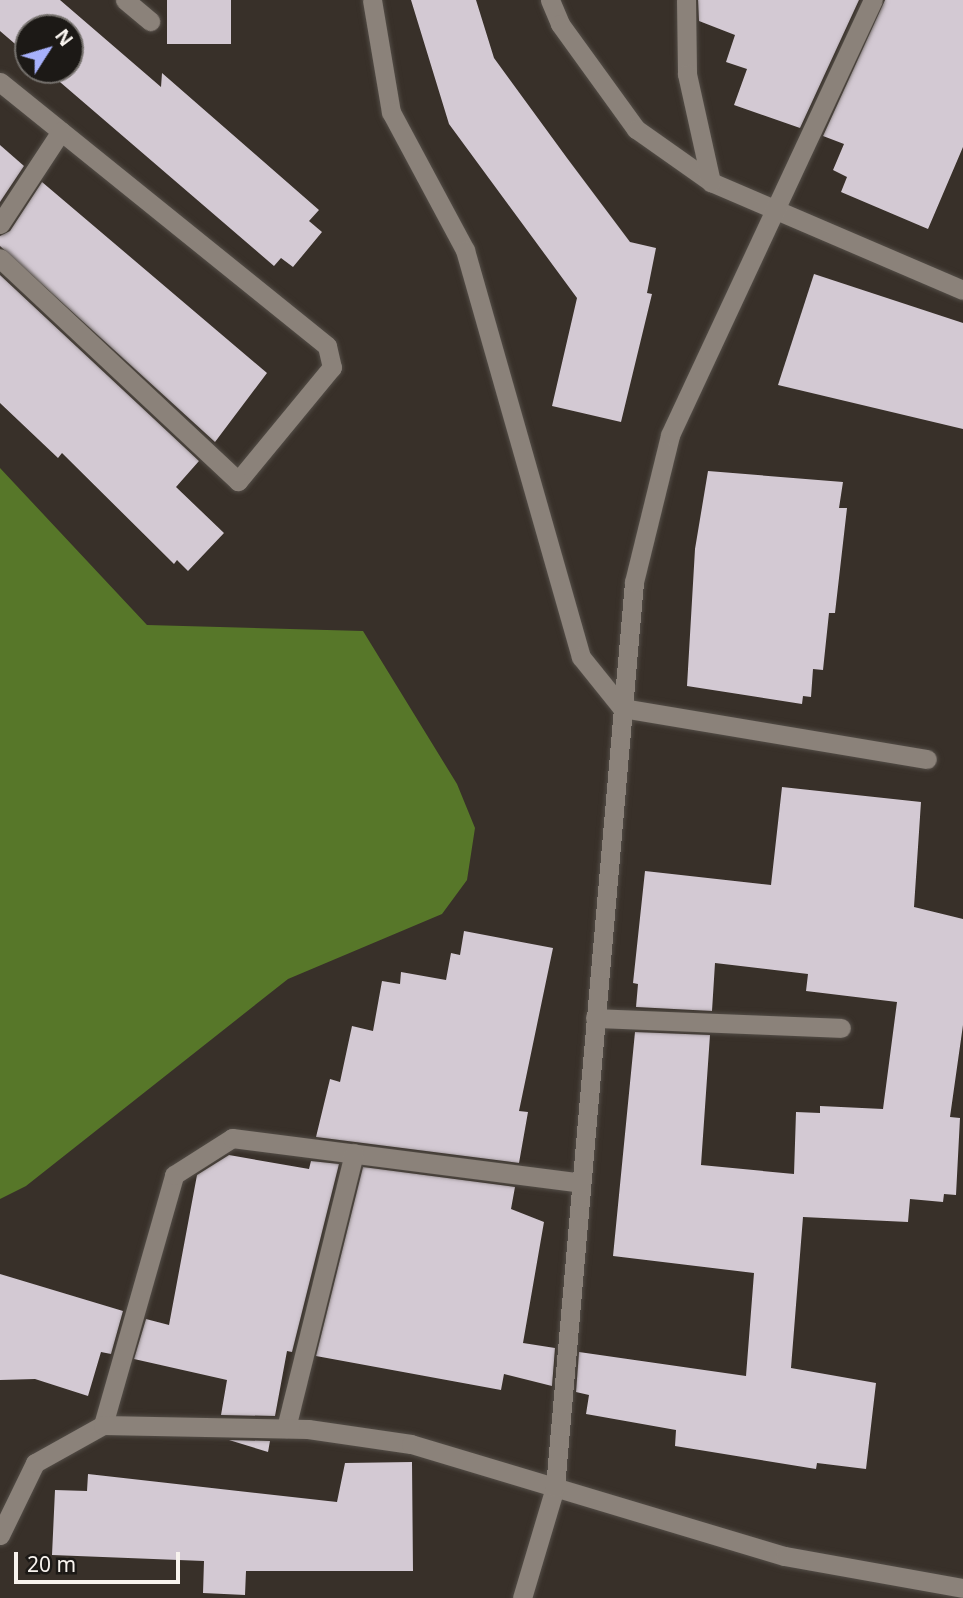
<!DOCTYPE html>
<html>
<head>
<meta charset="utf-8">
<style>
	body { margin:0 }
	#map { position:relative; width:963px; height:1598px; overflow:hidden; background:#383029; font-family:"Noto Sans",sans-serif }
	div>[style] { position:absolute }
	.forest>* { inset:0; background:#577729 }
	.building>* { inset:0; background:#d3c9d3; transform-origin:0 0 }
	.roads { filter:drop-shadow(0 0 2px #534d47) drop-shadow(0 0 2px #534d47) }
	.minor>* { height:19px; margin:-9.5px; padding:0 9.5px; transform-origin:9.5px; border-radius:9.5px; background:#8b827a }
	span { translate:-50% -50%; white-space:nowrap; text-align:center; line-height:1.15; -webkit-text-stroke:7px #1c1916; paint-order:stroke }
	.north { position:absolute; left:14px; top:14px; width:70px; height:70px; box-sizing:border-box; background:#1c1916; border:2px solid #74706c; border-radius:50%; rotate:53deg; font-size:19px; font-weight:700; line-height:28px; text-align:center; color:#f8f3ee }
	.north::after { content:''; display:block; margin:auto; width:24px; height:32px; background:#a7b1fc; clip-path:polygon(50% 0,100% 100%,50% 72%,0 100%) }
	.scale { position:absolute; left:14px; top:1552px; width:166px; height:32px; box-sizing:border-box; border:4px solid #f8f3ee; border-top:0; padding-left:9px; font-size:21px; line-height:24px; white-space:nowrap; color:#f8f3ee; -webkit-text-stroke:5px #1c1916; paint-order:stroke }
</style>
</head>
<body>
<div id="map">
	<div class="forest">
		<div style="clip-path:polygon(0 468px,147px 625px,363px 631px,457px 784px,475px 828px,467px 880px,442px 914px,288px 979px,26px 1186px,0 1199px)"></div>
	</div>
	<div class="building">
		<div style="clip-path:polygon(0 0,60px 0,161px 87px,162px 73px,319px 210px,309px 221px,322px 232px,293px 267px,281px 258px,274px 266px,46px 70px,70px 70px,70px 28px,28px 28px,28px 55px,0 31px)"></div>
		<div style="left:167px;top:0;width:64px;height:44px"></div>
		<div style="clip-path:polygon(411px 0,476px 0,494px 58px,567px 158px,630px 242px,656px 248px,647px 293px,652px 294px,621px 422px,552px 406px,577px 298px,449px 124px)"></div>
		<div style="clip-path:polygon(698px 0,859px 0,800px 128px,734px 105px,747px 69px,726px 62px,735px 35px,699px 21px)"></div>
		<div style="clip-path:polygon(885px 0,963px 0,963px 147px,928px 229px,841px 192px,847px 177px,833px 170px,844px 144px,823px 136px)"></div>
		<div style="clip-path:polygon(0 145px,24px 166px,0 202px)"></div>
		<div style="clip-path:polygon(42px 182px,267px 373px,215px 442px,0 246px,0 236px,10px 231px)"></div>
		<div style="clip-path:polygon(814px 274px,963px 323px,963px 429px,778px 385px)"></div>
		<div style="clip-path:polygon(0 275px,199px 461px,176px 487px,224px 533px,188px 571px,177px 560px,174px 564px,62px 453px,58px 458px,0 403px)"></div>
		<div style="clip-path:polygon(708px 471px,843px 482px,839px 508px,847px 508px,835px 613px,829px 613px,823px 670px,813px 669px,811px 697px,803px 696px,802px 704px,687px 686px,695px 549px)"></div>
		<div style="clip-path:polygon(782px 787px,921px 802px,914px 907px,963px 919px,963px 1025px,950px 1117px,960px 1118px,956px 1195px,944px 1194px,943px 1202px,910px 1199px,908px 1222px,803px 1217px,791px 1368px,876px 1383px,866px 1469px,817px 1463px,816px 1469px,675px 1446px,676px 1430px,586px 1414px,589px 1395px,576px 1392px,579px 1352px,746px 1376px,754px 1273px,613px 1256px,635px 1032px,710px 1035px,701px 1165px,794px 1174px,796px 1112px,820px 1113px,820px 1106px,883px 1109px,897px 1002px,806px 991px,808px 974px,715px 963px,712px 1011px,636px 1007px,638px 984px,633px 983px,645px 871px,771px 885px)"></div>
		<div style="clip-path:polygon(464px 931px,553px 948px,519px 1111px,528px 1112px,519px 1163px,316px 1137px,330px 1079px,340px 1082px,352px 1026px,373px 1031px,382px 981px,400px 984px,401px 972px,446px 980px,451px 953px,460px 955px)"></div>
		<div style="clip-path:polygon(229px 1155px,309px 1169px,311px 1161px,339px 1164px,292px 1352px,287px 1351px,275px 1416px,221px 1415px,227px 1380px,134px 1359px,146px 1319px,169px 1325px,197px 1175px)"></div>
		<div style="clip-path:polygon(363px 1167px,515px 1187px,511px 1209px,544px 1222px,523px 1343px,555px 1348px,552px 1386px,504px 1374px,501px 1390px,316px 1356px)"></div>
		<div style="clip-path:polygon(0 1274px,123px 1311px,111px 1354px,101px 1352px,88px 1396px,35px 1379px,0 1380px)"></div>
		<div style="clip-path:polygon(229px 1440px,270px 1441px,268px 1452px)"></div>
		<div style="clip-path:polygon(412px 1462px,413px 1571px,246px 1571px,245px 1595px,203px 1593px,204px 1561px,52px 1555px,55px 1490px,87px 1491px,88px 1474px,337px 1502px,345px 1463px)"></div>
	</div>
	<div class="roads">
		<div class="minor">
			<div style="left:125px;top:0;width:33px;rotate:40deg"></div>
			<div style="left:372px;top:0;width:114px;rotate:80.4deg"></div>
			<div style="left:391px;top:112px;width:157px;rotate:61.8deg"></div>
			<div style="left:465px;top:250px;width:423px;rotate:74.1deg"></div>
			<div style="left:581px;top:657px;width:65px;rotate:51.2deg"></div>
			<div style="left:622px;top:708px;width:309px;rotate:9.5deg"></div>
			<div style="left:550px;top:0;width:26px;rotate:67deg"></div>
			<div style="left:560px;top:24px;width:130px;rotate:54.1deg"></div>
			<div style="left:636px;top:129px;width:92px;rotate:35.2deg"></div>
			<div style="left:711px;top:182px;width:274px;rotate:23.2deg"></div>
			<div style="left:686px;top:0;width:74px;rotate:89.2deg"></div>
			<div style="left:687px;top:74px;width:111px;rotate:77.5deg"></div>
			<div style="left:0;top:82px;width:420px;rotate:38.9deg"></div>
			<div style="left:327px;top:346px;width:22px;rotate:77deg"></div>
			<div style="left:332px;top:367px;width:148px;rotate:129.5deg"></div>
			<div style="left:238px;top:481px;width:326px;rotate:-136.9deg"></div>
			<div style="left:0;top:224px;width:111px;rotate:-56.7deg"></div>
			<div style="left:595px;top:1018px;width:246px;rotate:2.3deg"></div>
			<div style="left:103px;top:1425px;width:260px;rotate:-74.1deg"></div>
			<div style="left:174px;top:1175px;width:69px;rotate:-32.5deg"></div>
			<div style="left:232px;top:1138px;width:352px;rotate:7.3deg"></div>
			<div style="left:286px;top:1428px;width:283px;rotate:-76.1deg"></div>
			<div style="left:0;top:1535px;width:80px;rotate:-64.1deg"></div>
			<div style="left:35px;top:1463px;width:78px;rotate:-29.2deg"></div>
			<div style="left:103px;top:1425px;width:205px;rotate:1.1deg"></div>
			<div style="left:308px;top:1429px;width:104px;rotate:8.3deg"></div>
			<div style="left:411px;top:1444px;width:390px;rotate:16.7deg"></div>
			<div style="left:785px;top:1556px;width:181px;rotate:10.2deg"></div>
			<div style="left:522px;top:1598px;width:116px;rotate:-73.4deg"></div>
			<div style="left:555px;top:1487px;width:908px;rotate:-85.01deg"></div>
			<div style="left:634px;top:582px;width:151px;rotate:-76.2deg"></div>
			<div style="left:670px;top:435px;width:480px;rotate:-65deg"></div>
		</div>
	</div>
	<div class="north">N</div>
	<div class="scale">20 m</div>
</div>
</body>
</html>
